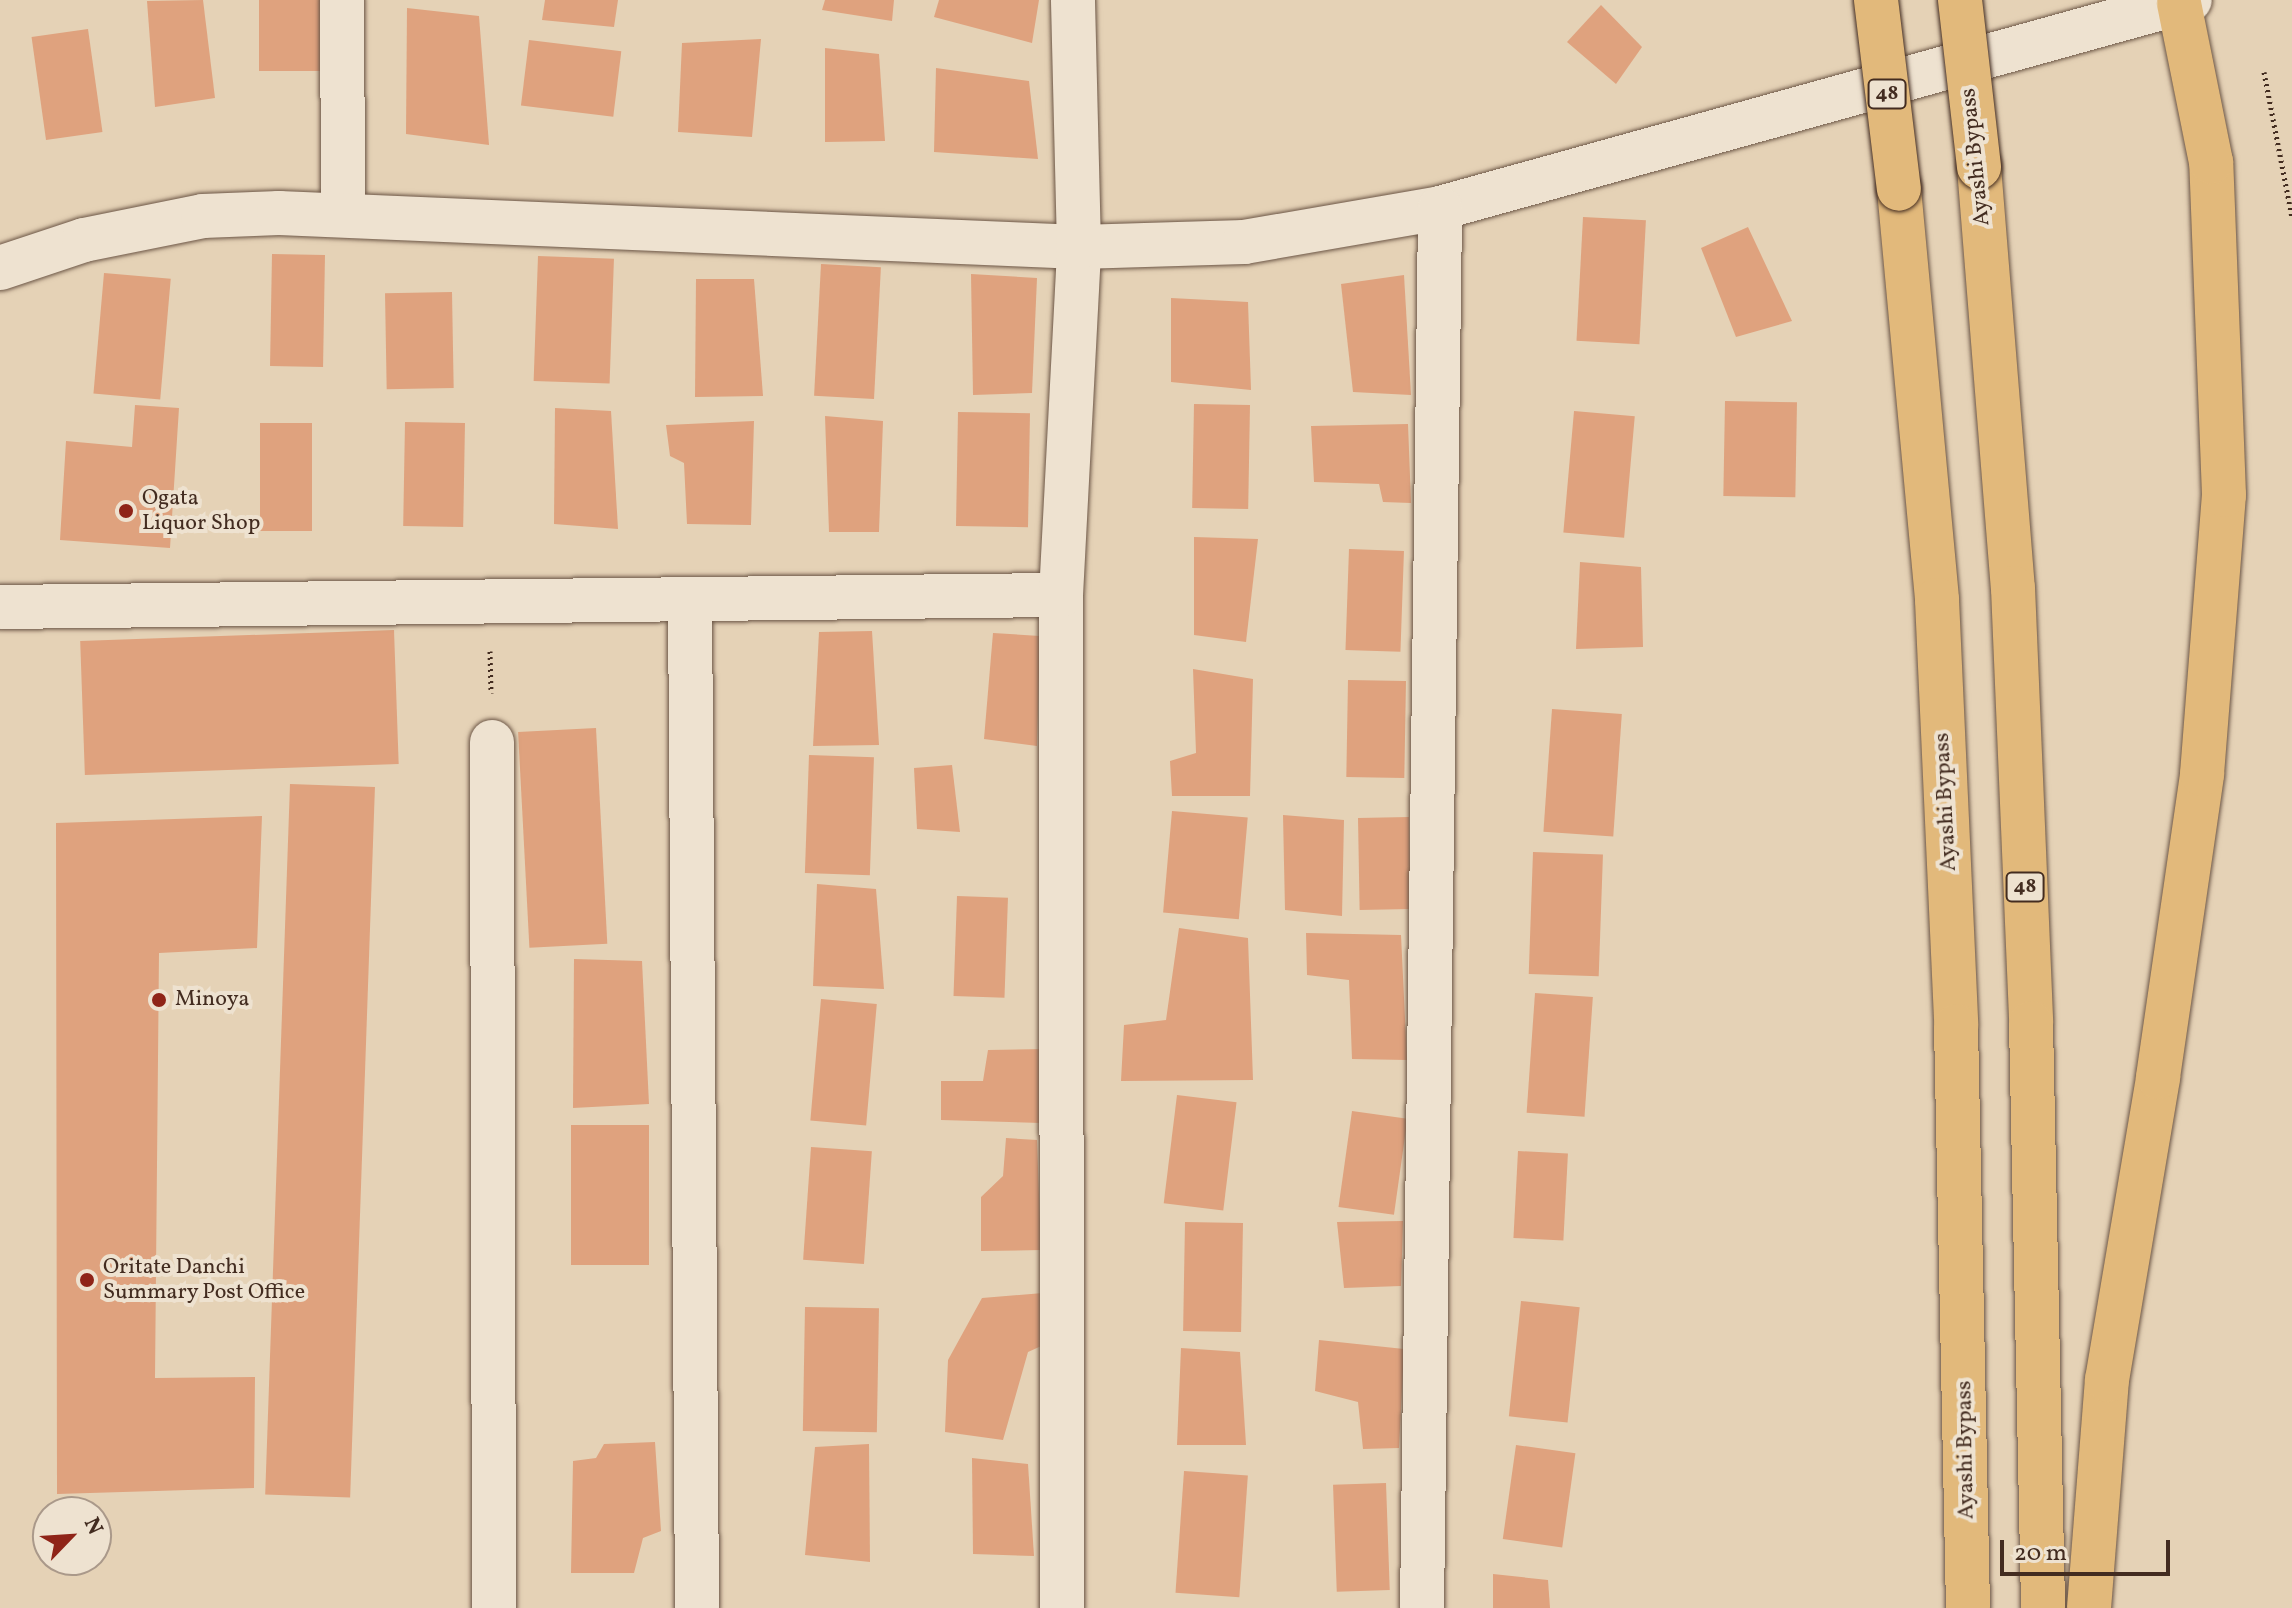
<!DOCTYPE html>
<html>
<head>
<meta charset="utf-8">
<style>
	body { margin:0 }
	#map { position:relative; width:2292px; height:1608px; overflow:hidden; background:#e5d2b6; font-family:Vollkorn,serif }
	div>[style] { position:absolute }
	.building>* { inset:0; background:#dfa27e; transform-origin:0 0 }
	.path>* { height:5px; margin-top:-2.5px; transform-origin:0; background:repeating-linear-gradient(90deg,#432c20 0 2px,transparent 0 6px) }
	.roads { filter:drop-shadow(0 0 2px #6c5646) drop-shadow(0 0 2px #6c5646) }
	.minor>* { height:44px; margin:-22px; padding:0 22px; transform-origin:22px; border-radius:22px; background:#eee2d0 }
	.highway>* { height:44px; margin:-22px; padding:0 22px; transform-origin:22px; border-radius:22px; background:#e2b97b }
	.bridges { filter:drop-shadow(0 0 2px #432c20) drop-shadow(0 0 2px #432c20) }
	.highway-bridge>* { height:44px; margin:-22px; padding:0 22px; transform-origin:22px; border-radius:22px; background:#e2b97b }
	.dots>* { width:22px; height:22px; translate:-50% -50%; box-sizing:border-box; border:4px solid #eee2d0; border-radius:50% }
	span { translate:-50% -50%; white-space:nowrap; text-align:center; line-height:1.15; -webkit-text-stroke:8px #eee2d0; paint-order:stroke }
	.shield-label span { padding:2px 6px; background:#eee2d0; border:2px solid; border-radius:6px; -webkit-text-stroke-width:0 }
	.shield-label { font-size:20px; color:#432c20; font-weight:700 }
	.street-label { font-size:22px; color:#432c20 }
	.poi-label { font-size:22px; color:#432c20 }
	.left { translate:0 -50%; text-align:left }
	.north { position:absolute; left:32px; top:1496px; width:80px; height:80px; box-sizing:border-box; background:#eee2d0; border:2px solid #aa998a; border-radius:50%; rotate:65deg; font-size:22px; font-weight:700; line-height:32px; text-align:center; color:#432c20 }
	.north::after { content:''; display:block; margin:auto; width:28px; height:36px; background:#8f2418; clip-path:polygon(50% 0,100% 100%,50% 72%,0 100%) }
	.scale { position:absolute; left:2000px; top:1540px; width:170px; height:36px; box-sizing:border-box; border:4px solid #432c20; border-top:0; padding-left:10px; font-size:24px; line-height:28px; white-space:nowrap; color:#432c20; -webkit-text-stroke:6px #eee2d0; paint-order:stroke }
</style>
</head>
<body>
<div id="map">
	<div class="building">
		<div style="clip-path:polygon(203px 0,215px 98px,155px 107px,147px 1px)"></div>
		<div style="left:259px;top:0;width:65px;height:71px"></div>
		<div style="clip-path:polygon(545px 0,618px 0,614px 27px,542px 20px)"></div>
		<div style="clip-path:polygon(825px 0,894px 0,892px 21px,822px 10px)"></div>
		<div style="clip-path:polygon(939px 0,1039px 0,1032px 43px,934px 17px)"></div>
		<div style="clip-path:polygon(1601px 5px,1642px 47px,1616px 84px,1567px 42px)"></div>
		<div style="clip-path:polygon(407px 8px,479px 16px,489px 145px,406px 134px)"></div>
		<div style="left:88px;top:29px;width:104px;height:57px;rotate:82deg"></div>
		<div style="clip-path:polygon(761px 39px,752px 137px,678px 132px,682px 43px)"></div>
		<div style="left:529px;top:40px;width:93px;height:66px;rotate:7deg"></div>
		<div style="clip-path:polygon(825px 48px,879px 54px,885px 141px,825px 142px)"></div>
		<div style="clip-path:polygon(936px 68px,1029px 81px,1038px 159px,934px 152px)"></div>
		<div style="left:1583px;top:217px;width:63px;height:124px;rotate:3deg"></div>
		<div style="clip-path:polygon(1748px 227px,1792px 321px,1736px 337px,1701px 248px)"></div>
		<div style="left:272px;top:254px;width:53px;height:112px;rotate:1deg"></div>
		<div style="left:538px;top:256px;width:76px;height:125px;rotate:2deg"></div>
		<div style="left:821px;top:264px;width:60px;height:132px;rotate:3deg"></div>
		<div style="left:104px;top:273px;width:67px;height:121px;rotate:5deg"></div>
		<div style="clip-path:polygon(971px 274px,1037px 278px,1032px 393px,973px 395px)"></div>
		<div style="clip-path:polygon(1404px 275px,1411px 395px,1353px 392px,1341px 284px)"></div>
		<div style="clip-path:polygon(696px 279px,754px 279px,763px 396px,695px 397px)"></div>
		<div style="left:452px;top:292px;width:96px;height:67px;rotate:89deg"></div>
		<div style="clip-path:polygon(1171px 298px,1248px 302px,1251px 390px,1171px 382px)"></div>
		<div style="left:1725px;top:401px;width:72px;height:95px;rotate:1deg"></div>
		<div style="left:1194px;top:404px;width:56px;height:104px;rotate:1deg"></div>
		<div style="clip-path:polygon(135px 405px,179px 408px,170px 548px,60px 540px,66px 441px,132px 447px)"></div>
		<div style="clip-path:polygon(555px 408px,611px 411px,618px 529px,554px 524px)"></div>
		<div style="left:1574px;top:411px;width:61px;height:122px;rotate:5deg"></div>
		<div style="left:958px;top:412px;width:72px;height:114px;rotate:1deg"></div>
		<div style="clip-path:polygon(825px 416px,883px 421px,879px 532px,829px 532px)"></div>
		<div style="clip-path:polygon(754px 421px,751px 525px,687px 524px,684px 463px,670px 456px,666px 425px)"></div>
		<div style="left:405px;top:422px;width:60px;height:104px;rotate:1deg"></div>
		<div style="left:260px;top:423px;width:52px;height:108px"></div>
		<div style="clip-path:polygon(1408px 424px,1411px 503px,1383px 502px,1379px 484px,1314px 482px,1311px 426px)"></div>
		<div style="clip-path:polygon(1194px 537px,1258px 539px,1246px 642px,1194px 635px)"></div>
		<div style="left:1349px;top:549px;width:55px;height:101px;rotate:2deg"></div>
		<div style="clip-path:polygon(1580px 562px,1641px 567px,1643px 647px,1576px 649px)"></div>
		<div style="left:394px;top:630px;width:134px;height:314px;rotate:88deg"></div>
		<div style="clip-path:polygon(872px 631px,879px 745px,813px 746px,819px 632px)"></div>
		<div style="clip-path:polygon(993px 633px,1040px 636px,1037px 746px,984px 739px)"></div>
		<div style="clip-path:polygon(1193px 669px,1253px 679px,1250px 796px,1172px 796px,1170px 761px,1196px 753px)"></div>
		<div style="left:1348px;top:680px;width:58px;height:97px;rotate:1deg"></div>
		<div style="left:1552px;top:709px;width:70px;height:123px;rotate:4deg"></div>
		<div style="left:596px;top:728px;width:216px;height:78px;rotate:87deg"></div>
		<div style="left:809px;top:755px;width:65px;height:118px;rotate:2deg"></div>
		<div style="clip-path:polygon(952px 765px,960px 832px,917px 829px,914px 768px)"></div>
		<div style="left:290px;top:784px;width:85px;height:711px;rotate:2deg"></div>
		<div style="left:1172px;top:811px;width:76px;height:102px;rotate:5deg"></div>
		<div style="clip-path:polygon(1283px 815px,1344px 820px,1342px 916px,1285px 910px)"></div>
		<div style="clip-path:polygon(262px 816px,257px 948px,159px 953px,155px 1378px,255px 1377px,254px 1488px,57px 1494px,56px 823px)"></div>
		<div style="left:1409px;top:817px;width:92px;height:51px;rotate:89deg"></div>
		<div style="left:1533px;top:852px;width:70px;height:122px;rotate:2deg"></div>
		<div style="clip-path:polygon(817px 884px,876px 889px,884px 989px,813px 986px)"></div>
		<div style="left:957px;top:896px;width:51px;height:100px;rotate:2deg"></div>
		<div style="clip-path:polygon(1179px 928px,1248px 938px,1253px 1080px,1121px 1081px,1124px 1025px,1166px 1020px)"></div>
		<div style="clip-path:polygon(1306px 933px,1401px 935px,1407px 1060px,1352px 1059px,1349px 980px,1307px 975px)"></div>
		<div style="clip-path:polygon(574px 959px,642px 961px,649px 1104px,573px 1108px)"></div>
		<div style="left:1535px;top:993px;width:58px;height:120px;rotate:4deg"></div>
		<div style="left:821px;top:999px;width:56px;height:122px;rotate:5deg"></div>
		<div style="clip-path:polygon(1045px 1049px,1041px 1123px,941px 1120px,941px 1081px,983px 1081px,988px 1050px)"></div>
		<div style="left:1177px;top:1095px;width:60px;height:109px;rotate:7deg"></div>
		<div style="left:1352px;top:1111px;width:56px;height:97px;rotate:8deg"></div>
		<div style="left:571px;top:1125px;width:78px;height:140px"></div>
		<div style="clip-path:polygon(1006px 1138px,1037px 1140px,1041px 1250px,981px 1251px,981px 1197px,1003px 1176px)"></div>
		<div style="left:811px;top:1147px;width:61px;height:113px;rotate:4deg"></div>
		<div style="left:1518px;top:1151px;width:50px;height:87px;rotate:3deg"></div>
		<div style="clip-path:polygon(1403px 1221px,1401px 1286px,1344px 1288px,1337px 1222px)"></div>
		<div style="left:1185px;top:1222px;width:58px;height:109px;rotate:1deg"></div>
		<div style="clip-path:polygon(1043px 1293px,1048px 1343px,1028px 1352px,1003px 1440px,945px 1432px,948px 1360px,982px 1298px)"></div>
		<div style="left:1521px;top:1301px;width:59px;height:116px;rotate:6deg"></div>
		<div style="left:805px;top:1307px;width:74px;height:124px;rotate:1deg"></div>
		<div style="clip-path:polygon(1319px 1340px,1404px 1349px,1399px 1448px,1363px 1449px,1358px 1402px,1315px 1391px)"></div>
		<div style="clip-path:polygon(1181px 1348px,1240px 1352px,1246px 1445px,1177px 1445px)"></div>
		<div style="clip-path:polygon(655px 1442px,661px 1531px,643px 1538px,634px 1573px,571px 1573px,573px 1461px,596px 1458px,604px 1444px)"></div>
		<div style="clip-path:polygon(869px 1444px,870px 1562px,805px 1555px,815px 1447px)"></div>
		<div style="left:1516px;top:1445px;width:60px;height:95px;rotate:8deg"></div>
		<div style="clip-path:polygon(972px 1458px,1028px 1464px,1034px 1556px,973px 1554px)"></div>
		<div style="left:1184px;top:1471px;width:64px;height:122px;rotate:4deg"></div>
		<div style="left:1386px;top:1483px;width:107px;height:53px;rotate:88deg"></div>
		<div style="clip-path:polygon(1493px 1574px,1548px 1580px,1550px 1608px,1493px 1608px)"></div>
	</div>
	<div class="path">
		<div style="left:2264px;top:72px;width:148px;rotate:79.1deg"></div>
		<div style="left:490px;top:651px;width:42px;rotate:88.6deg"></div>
	</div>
	<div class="roads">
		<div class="minor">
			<div style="left:342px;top:0;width:215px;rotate:89.7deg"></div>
			<div style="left:0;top:268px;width:89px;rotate:-18.4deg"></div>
			<div style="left:84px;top:240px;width:121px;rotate:-11.4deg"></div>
			<div style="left:203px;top:216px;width:76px;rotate:-2.3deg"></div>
			<div style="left:279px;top:213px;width:801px;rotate:2.43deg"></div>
			<div style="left:1079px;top:247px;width:165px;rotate:-1.7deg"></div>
			<div style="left:1244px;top:242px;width:199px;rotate:-9.8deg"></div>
			<div style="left:1440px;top:208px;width:778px;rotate:-15.5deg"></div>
			<div style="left:690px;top:601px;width:1007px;rotate:89.6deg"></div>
			<div style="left:0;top:607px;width:1061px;rotate:-0.65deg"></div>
			<div style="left:492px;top:742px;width:866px;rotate:89.87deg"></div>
			<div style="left:1062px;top:1608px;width:1013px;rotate:-90.06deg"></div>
			<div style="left:1061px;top:595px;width:348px;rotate:-87deg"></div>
			<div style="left:1079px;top:247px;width:247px;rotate:-91.4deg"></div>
			<div style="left:1422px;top:1608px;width:1400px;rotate:-89.26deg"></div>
		</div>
		<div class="highway">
			<div style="left:1979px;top:167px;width:422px;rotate:85.4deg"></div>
			<div style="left:2013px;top:588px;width:435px;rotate:87.6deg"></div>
			<div style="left:2031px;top:1023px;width:585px;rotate:88.82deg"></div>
			<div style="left:1899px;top:189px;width:413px;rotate:84.7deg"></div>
			<div style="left:1937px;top:600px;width:426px;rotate:87.4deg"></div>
			<div style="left:1956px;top:1026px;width:582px;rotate:88.82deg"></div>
			<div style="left:2089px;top:1608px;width:229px;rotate:-85.5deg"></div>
			<div style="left:2107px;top:1380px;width:307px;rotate:-80.4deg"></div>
			<div style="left:2158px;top:1077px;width:306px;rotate:-81.7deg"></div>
			<div style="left:2202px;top:774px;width:280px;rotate:-85.5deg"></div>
			<div style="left:2224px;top:495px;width:333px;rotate:-92.2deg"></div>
			<div style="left:2211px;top:162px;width:162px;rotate:-101.4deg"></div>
		</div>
	</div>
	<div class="bridges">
		<div class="highway-bridge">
			<div style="left:1876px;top:0;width:190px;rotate:83.1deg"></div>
			<div style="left:1960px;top:0;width:168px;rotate:83.5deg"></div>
		</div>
	</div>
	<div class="dots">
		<div style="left:126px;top:511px;background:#8f2418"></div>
		<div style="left:159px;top:1000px;background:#8f2418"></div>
		<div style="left:87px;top:1280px;background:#8f2418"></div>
	</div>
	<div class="shield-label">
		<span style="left:1887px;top:94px">48</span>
		<span style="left:2025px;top:887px">48</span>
	</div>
	<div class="street-label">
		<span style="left:1976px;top:157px;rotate:-96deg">Ayashi Bypass</span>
		<span style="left:1946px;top:802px;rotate:-93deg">Ayashi Bypass</span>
		<span style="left:1966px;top:1450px;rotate:-91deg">Ayashi Bypass</span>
	</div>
	<div class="poi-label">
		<span class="left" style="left:142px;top:511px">Ogata<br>Liquor Shop</span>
		<span class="left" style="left:175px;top:1000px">Minoya</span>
		<span class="left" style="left:103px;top:1280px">Oritate Danchi<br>Summary Post Office</span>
	</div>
	<div class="north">N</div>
	<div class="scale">20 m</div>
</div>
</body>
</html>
